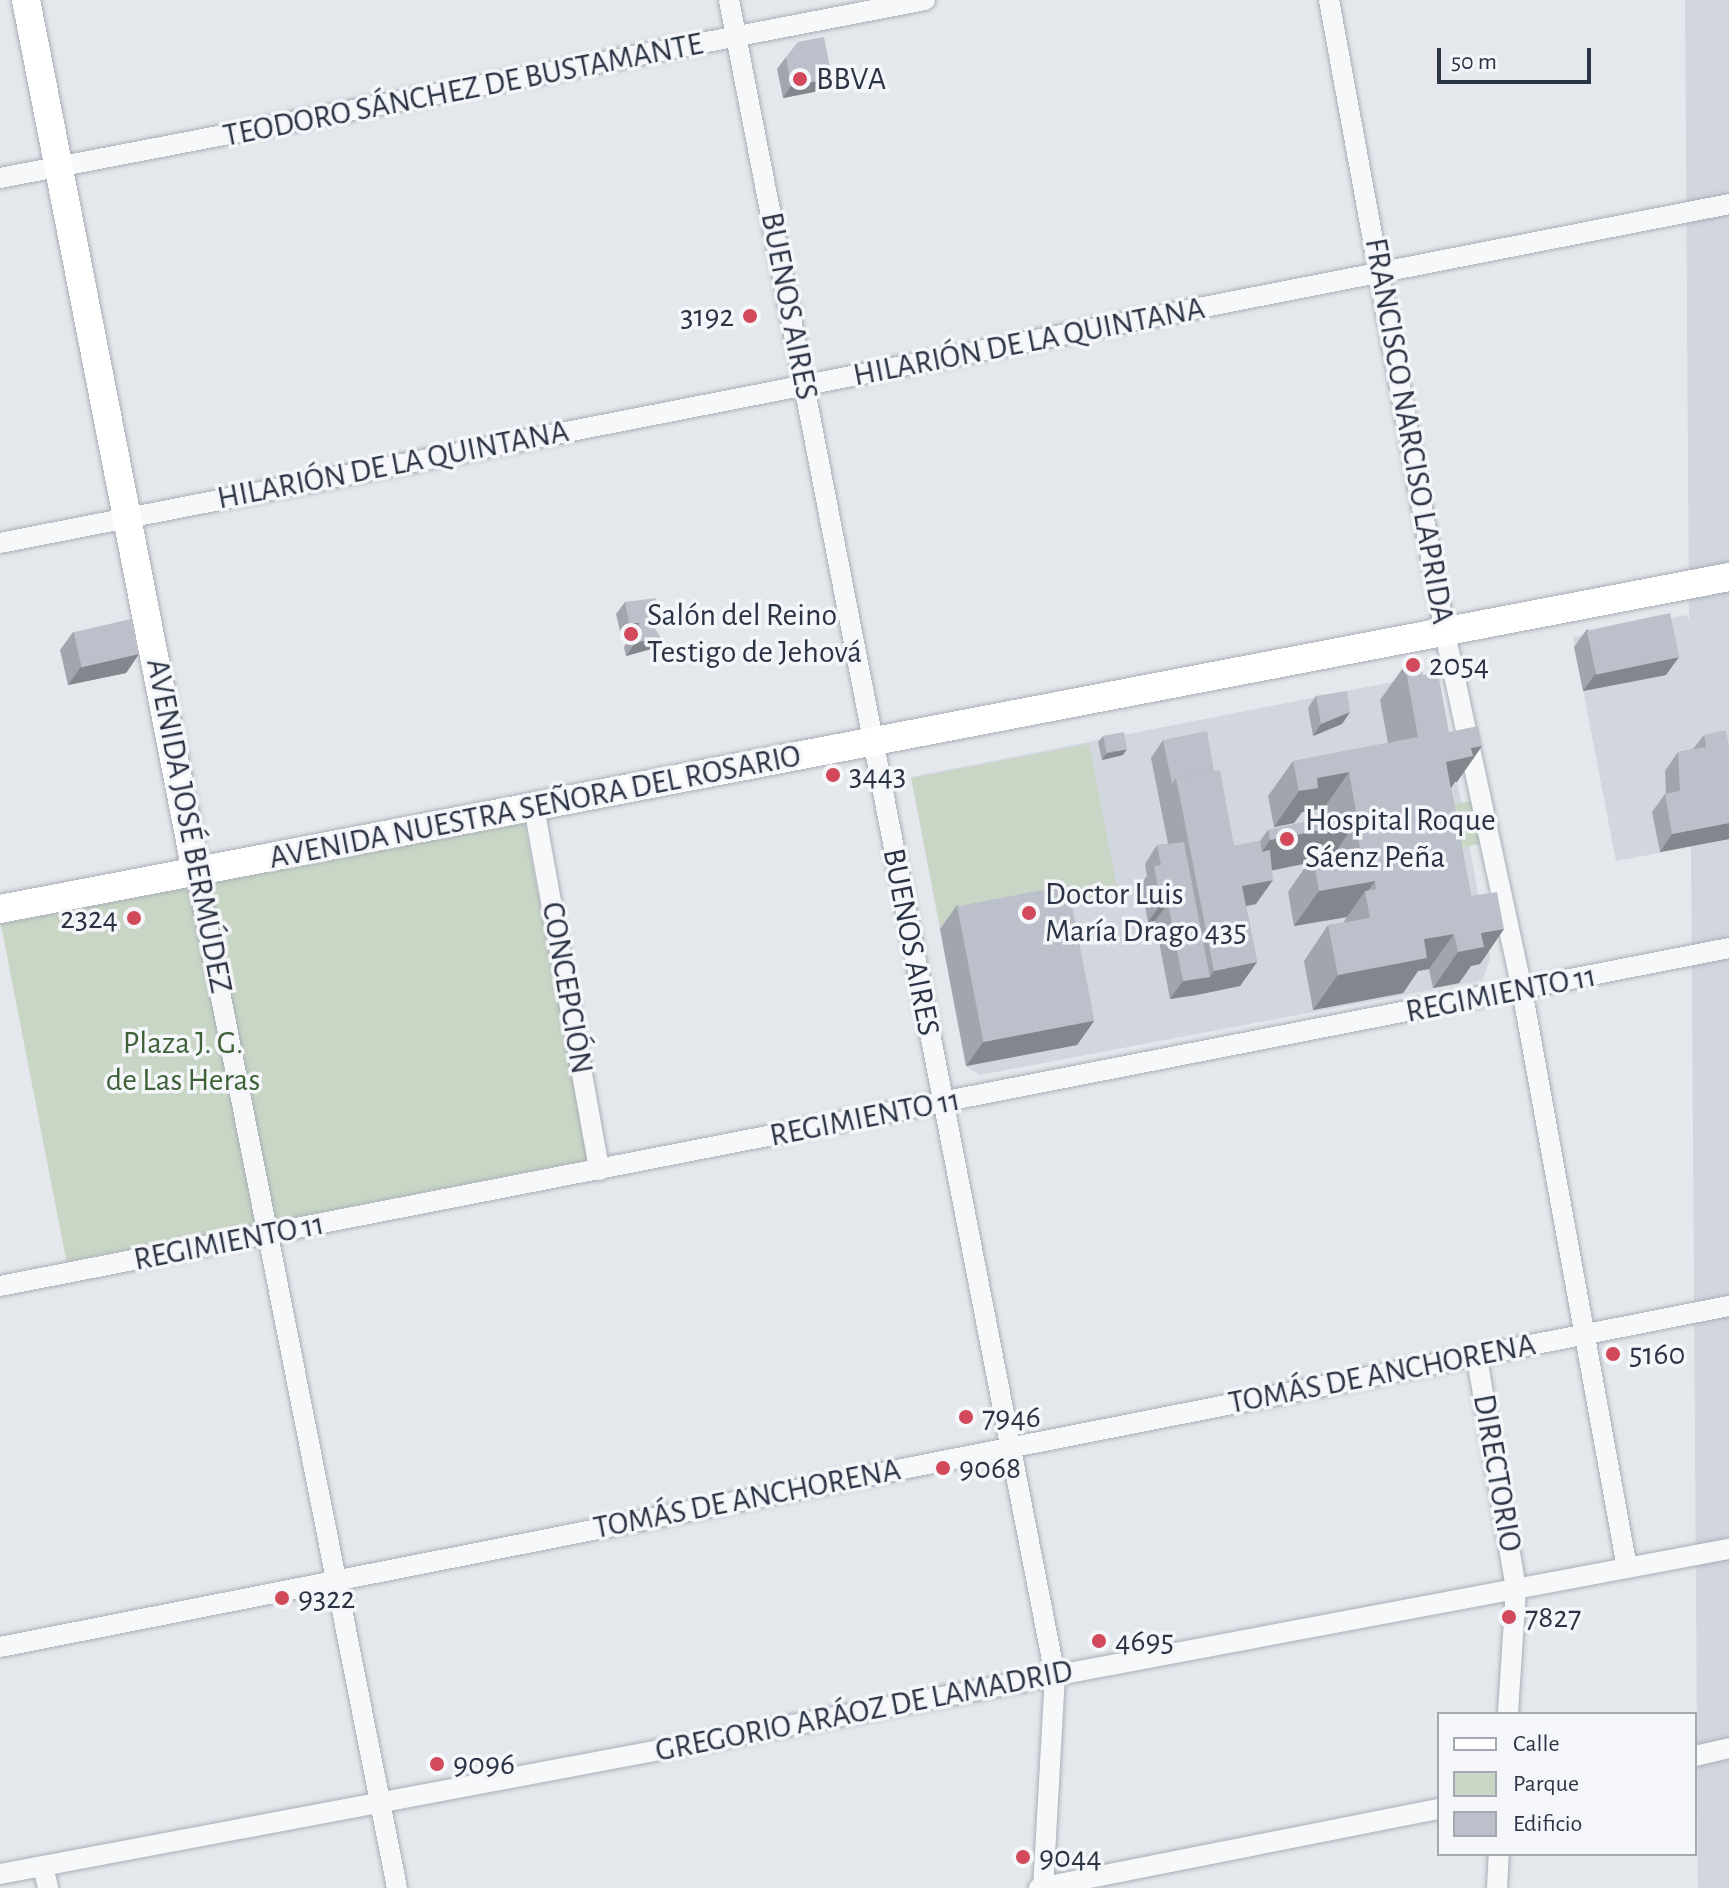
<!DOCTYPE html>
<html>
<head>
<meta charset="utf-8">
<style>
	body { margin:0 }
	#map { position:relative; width:1729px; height:1888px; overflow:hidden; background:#e4e7ec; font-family:"Alegreya Sans",sans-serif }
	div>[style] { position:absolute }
	.built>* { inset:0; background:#d2d6de }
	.green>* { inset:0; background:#c9d6c5; transform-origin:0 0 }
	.roads { filter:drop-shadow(0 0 2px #a9aeb7) drop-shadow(0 0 2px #a9aeb7) }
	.street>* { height:20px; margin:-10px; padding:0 10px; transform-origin:10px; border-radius:10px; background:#f7f8fa }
	.secondary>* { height:28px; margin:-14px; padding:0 14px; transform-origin:14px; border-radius:14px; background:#fff }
	.wall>* { inset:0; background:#a1a5ae }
	.shaded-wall>* { inset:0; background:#83868d }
	.building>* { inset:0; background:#bbc0ca; transform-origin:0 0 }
	.dots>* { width:22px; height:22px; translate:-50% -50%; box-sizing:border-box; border:4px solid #f4f6f9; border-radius:50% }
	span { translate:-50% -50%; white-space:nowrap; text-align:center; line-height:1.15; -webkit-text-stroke:7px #f4f6f9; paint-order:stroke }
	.poi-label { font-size:32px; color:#2b3445 }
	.left { translate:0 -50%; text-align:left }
	.right { translate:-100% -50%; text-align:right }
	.street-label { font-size:32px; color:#2b3445 }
	.park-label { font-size:32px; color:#3f6138 }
	.legend { position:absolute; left:1437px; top:1712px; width:260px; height:144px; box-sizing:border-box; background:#f4f6f9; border:2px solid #a4a8b1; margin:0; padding:10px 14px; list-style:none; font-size:24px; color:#2b3445 }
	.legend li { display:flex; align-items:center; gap:16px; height:40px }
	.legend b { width:40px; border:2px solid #a4a8b1 }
	.scale { position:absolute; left:1437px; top:48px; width:154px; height:36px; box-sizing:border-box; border:4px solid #2b3445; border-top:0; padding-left:10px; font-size:24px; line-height:28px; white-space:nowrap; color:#2b3445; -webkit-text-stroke:6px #f4f6f9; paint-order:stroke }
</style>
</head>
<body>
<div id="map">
	<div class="built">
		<div style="clip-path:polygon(1685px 0,1729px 0,1729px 1888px,1698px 1888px,1691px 847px,1616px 861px,1573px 637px,1687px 615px,1689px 620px)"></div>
		<div style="clip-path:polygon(1423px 676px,1454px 762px,1490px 958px,1483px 980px,980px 1075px,966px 1066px,911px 777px)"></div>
	</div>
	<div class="green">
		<div style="left:1089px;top:744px;width:155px;height:181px;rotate:79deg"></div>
		<div style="left:1475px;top:800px;width:44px;height:26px;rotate:79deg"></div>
		<div style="left:524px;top:822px;width:344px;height:533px;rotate:79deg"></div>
	</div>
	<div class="roads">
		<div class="street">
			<div style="left:729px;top:0;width:1706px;rotate:78.99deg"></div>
			<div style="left:1055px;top:1675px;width:213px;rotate:93.2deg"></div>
			<div style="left:1329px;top:0;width:644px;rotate:79.62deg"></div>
			<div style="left:1445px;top:633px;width:365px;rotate:77.8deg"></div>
			<div style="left:1522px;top:990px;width:587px;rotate:79.7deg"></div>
			<div style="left:0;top:178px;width:942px;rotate:-10.89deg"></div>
			<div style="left:0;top:543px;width:1762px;rotate:-11.09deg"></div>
			<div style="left:534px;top:807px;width:369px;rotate:79.8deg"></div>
			<div style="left:196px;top:871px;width:1037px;rotate:78.82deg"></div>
			<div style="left:0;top:1286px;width:1762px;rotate:-11.06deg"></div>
			<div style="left:1477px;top:1358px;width:234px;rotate:80.4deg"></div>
			<div style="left:1516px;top:1589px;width:125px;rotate:93.7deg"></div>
			<div style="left:0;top:1647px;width:1762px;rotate:-11.16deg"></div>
			<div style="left:1695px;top:1756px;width:35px;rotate:-13deg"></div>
			<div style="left:43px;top:1866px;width:23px;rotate:77deg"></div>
			<div style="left:0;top:1874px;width:1759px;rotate:-10.65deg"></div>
			<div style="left:1039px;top:1888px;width:408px;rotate:-11.2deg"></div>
			<div style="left:1497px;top:1888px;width:34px;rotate:-87deg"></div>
		</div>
		<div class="secondary">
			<div style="left:26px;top:0;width:887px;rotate:78.96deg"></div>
			<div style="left:0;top:909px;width:1761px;rotate:-10.87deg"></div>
		</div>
	</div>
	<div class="wall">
		<div style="clip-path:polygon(786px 57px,824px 90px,783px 98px,777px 69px)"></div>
		<div style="clip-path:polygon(625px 602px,660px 618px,654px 627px,660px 637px,651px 649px,626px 656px,624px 647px,631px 636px,621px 635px,616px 614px)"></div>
		<div style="clip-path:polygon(1587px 629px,1666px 675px,1583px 691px,1574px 647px)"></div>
		<div style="clip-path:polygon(73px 632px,139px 654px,126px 673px,68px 685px,60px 650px)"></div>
		<div style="clip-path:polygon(1405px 665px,1423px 675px,1449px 732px,1482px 746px,1457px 782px,1455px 782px,1451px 788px,1471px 896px,1504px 929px,1480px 964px,1471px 966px,1459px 983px,1433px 988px,1429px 969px,1418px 971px,1403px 993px,1313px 1010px,1304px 961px,1328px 925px,1343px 923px,1347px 917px,1294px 926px,1288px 892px,1308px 863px,1272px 870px,1256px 904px,1246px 906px,1257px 962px,1240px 986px,1170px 999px,1155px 921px,1148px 922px,1141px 884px,1147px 876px,1145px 864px,1157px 845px,1168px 844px,1151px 758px,1163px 740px,1214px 771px,1234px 846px,1260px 841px,1268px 830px,1326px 818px,1324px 808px,1302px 812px,1294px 823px,1274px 827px,1268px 796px,1293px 761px,1388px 743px,1380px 700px)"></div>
		<div style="clip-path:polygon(1316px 696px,1350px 712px,1342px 724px,1313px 736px,1308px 708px)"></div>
		<div style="clip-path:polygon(1704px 735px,1729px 747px,1729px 839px,1660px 852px,1652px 812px,1665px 794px,1666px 793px,1665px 771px,1678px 752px,1693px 749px)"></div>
		<div style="clip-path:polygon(1103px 736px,1123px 755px,1102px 760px,1098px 742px)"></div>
		<div style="clip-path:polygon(957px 905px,1094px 1021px,1077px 1045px,966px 1066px,940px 929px)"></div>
	</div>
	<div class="shaded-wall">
		<div style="clip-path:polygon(832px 78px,824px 90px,783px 98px,791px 86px)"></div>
		<div style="clip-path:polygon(660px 618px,651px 631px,650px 620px)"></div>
		<div style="clip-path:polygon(629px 623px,639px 623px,631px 636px,621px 635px)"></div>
		<div style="clip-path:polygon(660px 637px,651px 649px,626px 656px,635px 643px)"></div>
		<div style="clip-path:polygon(139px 654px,126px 673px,68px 685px,81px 667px)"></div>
		<div style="clip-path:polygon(1679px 657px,1666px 675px,1583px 691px,1596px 673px)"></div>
		<div style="clip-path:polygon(1350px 712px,1342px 724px,1313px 736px,1321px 724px)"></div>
		<div style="clip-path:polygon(1482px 746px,1457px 782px,1455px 782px,1448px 792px,1446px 762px,1471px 748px)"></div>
		<div style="clip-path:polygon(1127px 749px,1123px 755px,1102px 760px,1106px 754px)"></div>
		<div style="clip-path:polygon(1349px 772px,1324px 808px,1302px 812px,1294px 823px,1274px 827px,1299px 791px,1317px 778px)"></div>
		<div style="clip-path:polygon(1355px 823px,1331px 859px,1313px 857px,1308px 863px,1245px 876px,1270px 840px)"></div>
		<div style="clip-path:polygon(1729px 823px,1729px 839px,1660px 852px,1672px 834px)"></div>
		<div style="clip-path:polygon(1273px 880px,1256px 904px,1225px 910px,1242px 886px)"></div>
		<div style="clip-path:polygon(1375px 881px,1366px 894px,1365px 891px,1347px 917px,1294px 926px,1319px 891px)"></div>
		<div style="clip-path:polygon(1168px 903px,1155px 921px,1148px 922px,1161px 904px)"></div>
		<div style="clip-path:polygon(1504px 929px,1480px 964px,1471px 966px,1459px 983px,1433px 988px,1458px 952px,1481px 933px)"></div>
		<div style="clip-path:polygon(1454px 934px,1429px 969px,1418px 971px,1403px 993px,1313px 1010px,1338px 975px,1424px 939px)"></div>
		<div style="clip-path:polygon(1257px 962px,1240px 986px,1197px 995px,1214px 971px)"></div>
		<div style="clip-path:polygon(1210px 977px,1197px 995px,1170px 999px,1183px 981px)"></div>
		<div style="clip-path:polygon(1094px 1021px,1077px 1045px,966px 1066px,983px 1042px)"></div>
	</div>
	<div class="building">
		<div style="clip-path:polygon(824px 37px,832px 78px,791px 86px,786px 57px,798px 42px)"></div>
		<div style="clip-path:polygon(656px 598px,660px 618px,650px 620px,660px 637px,635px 643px,632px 634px,640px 631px,639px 623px,629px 623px,625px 602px)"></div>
		<div style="left:1670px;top:613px;width:45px;height:85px;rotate:78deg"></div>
		<div style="left:131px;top:619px;width:36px;height:59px;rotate:77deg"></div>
		<div style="clip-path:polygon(1420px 662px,1423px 675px,1438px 673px,1449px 732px,1478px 726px,1482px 746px,1471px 748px,1473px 756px,1446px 762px,1471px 896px,1497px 892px,1504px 929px,1481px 933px,1484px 947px,1458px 952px,1454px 934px,1424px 939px,1427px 958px,1338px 975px,1328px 925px,1370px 918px,1365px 891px,1376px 889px,1375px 881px,1319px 891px,1313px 857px,1360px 848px,1355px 823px,1270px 840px,1268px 830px,1356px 811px,1349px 772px,1317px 778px,1318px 788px,1299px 791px,1293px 761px,1418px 737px,1405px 665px)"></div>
		<div style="clip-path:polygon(1347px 691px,1350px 712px,1321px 724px,1316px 696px)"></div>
		<div style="clip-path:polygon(1726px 730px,1729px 747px,1729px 823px,1672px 834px,1665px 794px,1680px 791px,1678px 752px,1706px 747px,1704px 735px)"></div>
		<div style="clip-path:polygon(1207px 731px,1214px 771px,1176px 778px,1172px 784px,1163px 740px)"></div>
		<div style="left:1124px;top:732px;width:17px;height:21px;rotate:80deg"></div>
		<div style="clip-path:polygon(1220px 770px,1234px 846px,1260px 841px,1262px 852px,1270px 850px,1273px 880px,1242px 886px,1257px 962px,1214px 971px,1176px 778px)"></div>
		<div style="clip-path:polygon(1184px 842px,1210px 977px,1183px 981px,1168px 903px,1161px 904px,1154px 866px,1161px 865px,1157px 845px)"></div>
		<div style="left:1068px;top:885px;width:138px;height:113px;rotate:79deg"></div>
	</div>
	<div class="dots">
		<div style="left:800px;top:79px;background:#d1495b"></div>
		<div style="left:750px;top:316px;background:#d1495b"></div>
		<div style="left:631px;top:634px;background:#d1495b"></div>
		<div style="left:1413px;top:665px;background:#d1495b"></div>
		<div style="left:833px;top:775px;background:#d1495b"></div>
		<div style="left:1287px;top:839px;background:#d1495b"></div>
		<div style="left:1029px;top:913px;background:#d1495b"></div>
		<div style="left:134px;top:918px;background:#d1495b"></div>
		<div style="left:1613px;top:1354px;background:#d1495b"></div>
		<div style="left:966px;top:1417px;background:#d1495b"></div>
		<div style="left:943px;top:1468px;background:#d1495b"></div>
		<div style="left:282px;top:1598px;background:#d1495b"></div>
		<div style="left:1509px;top:1617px;background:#d1495b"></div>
		<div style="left:1099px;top:1641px;background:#d1495b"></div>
		<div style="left:437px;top:1764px;background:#d1495b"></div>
		<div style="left:1023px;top:1857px;background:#d1495b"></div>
	</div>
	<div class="poi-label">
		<span class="left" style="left:816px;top:79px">BBVA</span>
		<span class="right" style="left:734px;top:316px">3192</span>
		<span class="left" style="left:647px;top:634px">Salón del Reino<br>Testigo de Jehová</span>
		<span class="left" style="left:1429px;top:665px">2054</span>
		<span class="left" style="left:849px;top:775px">3443</span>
		<span class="left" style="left:1305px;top:839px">Hospital Roque<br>Sáenz Peña</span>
		<span class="left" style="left:1045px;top:913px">Doctor Luis<br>María Drago 435</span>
		<span class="right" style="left:118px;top:918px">2324</span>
		<span class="left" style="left:1629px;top:1354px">5160</span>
		<span class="left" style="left:982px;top:1417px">7946</span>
		<span class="left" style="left:959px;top:1468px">9068</span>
		<span class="left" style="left:298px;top:1598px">9322</span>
		<span class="left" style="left:1525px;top:1617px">7827</span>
		<span class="left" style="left:1115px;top:1641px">4695</span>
		<span class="left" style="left:453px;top:1764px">9096</span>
		<span class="left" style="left:1039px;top:1857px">9044</span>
	</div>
	<div class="street-label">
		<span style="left:463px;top:90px;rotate:-11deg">TEODORO SÁNCHEZ DE BUSTAMANTE</span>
		<span style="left:789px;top:306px;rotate:79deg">BUENOS AIRES</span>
		<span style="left:1029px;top:342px;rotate:-11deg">HILARIÓN DE LA QUINTANA</span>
		<span style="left:1409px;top:431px;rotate:80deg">FRANCISCO NARCISO LAPRIDA</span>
		<span style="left:393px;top:465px;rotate:-11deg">HILARIÓN DE LA QUINTANA</span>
		<span style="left:535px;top:807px;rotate:-11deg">AVENIDA NUESTRA SEÑORA DEL ROSARIO</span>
		<span style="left:189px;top:826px;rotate:79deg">AVENIDA JOSÉ BERMÚDEZ</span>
		<span style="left:911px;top:942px;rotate:79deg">BUENOS AIRES</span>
		<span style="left:567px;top:988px;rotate:80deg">CONCEPCIÓN</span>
		<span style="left:1501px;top:994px;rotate:-11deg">REGIMIENTO 11</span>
		<span style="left:865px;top:1118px;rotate:-11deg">REGIMIENTO 11</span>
		<span style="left:229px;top:1242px;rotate:-11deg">REGIMIENTO 11</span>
		<span style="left:1382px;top:1374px;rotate:-11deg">TOMÁS DE ANCHORENA</span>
		<span style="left:1497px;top:1473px;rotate:80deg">DIRECTORIO</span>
		<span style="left:747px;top:1499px;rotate:-11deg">TOMÁS DE ANCHORENA</span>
		<span style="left:864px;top:1711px;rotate:-11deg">GREGORIO ARÁOZ DE LAMADRID</span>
	</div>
	<div class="park-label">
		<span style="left:183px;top:1062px">Plaza J. G.<br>de Las Heras</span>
	</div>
	<ul class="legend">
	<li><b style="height:10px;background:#fff"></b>Calle</li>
	<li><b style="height:22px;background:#c9d6c5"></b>Parque</li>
	<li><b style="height:22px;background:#bbc0ca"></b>Edificio</li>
	</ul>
	<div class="scale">50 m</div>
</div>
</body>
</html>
